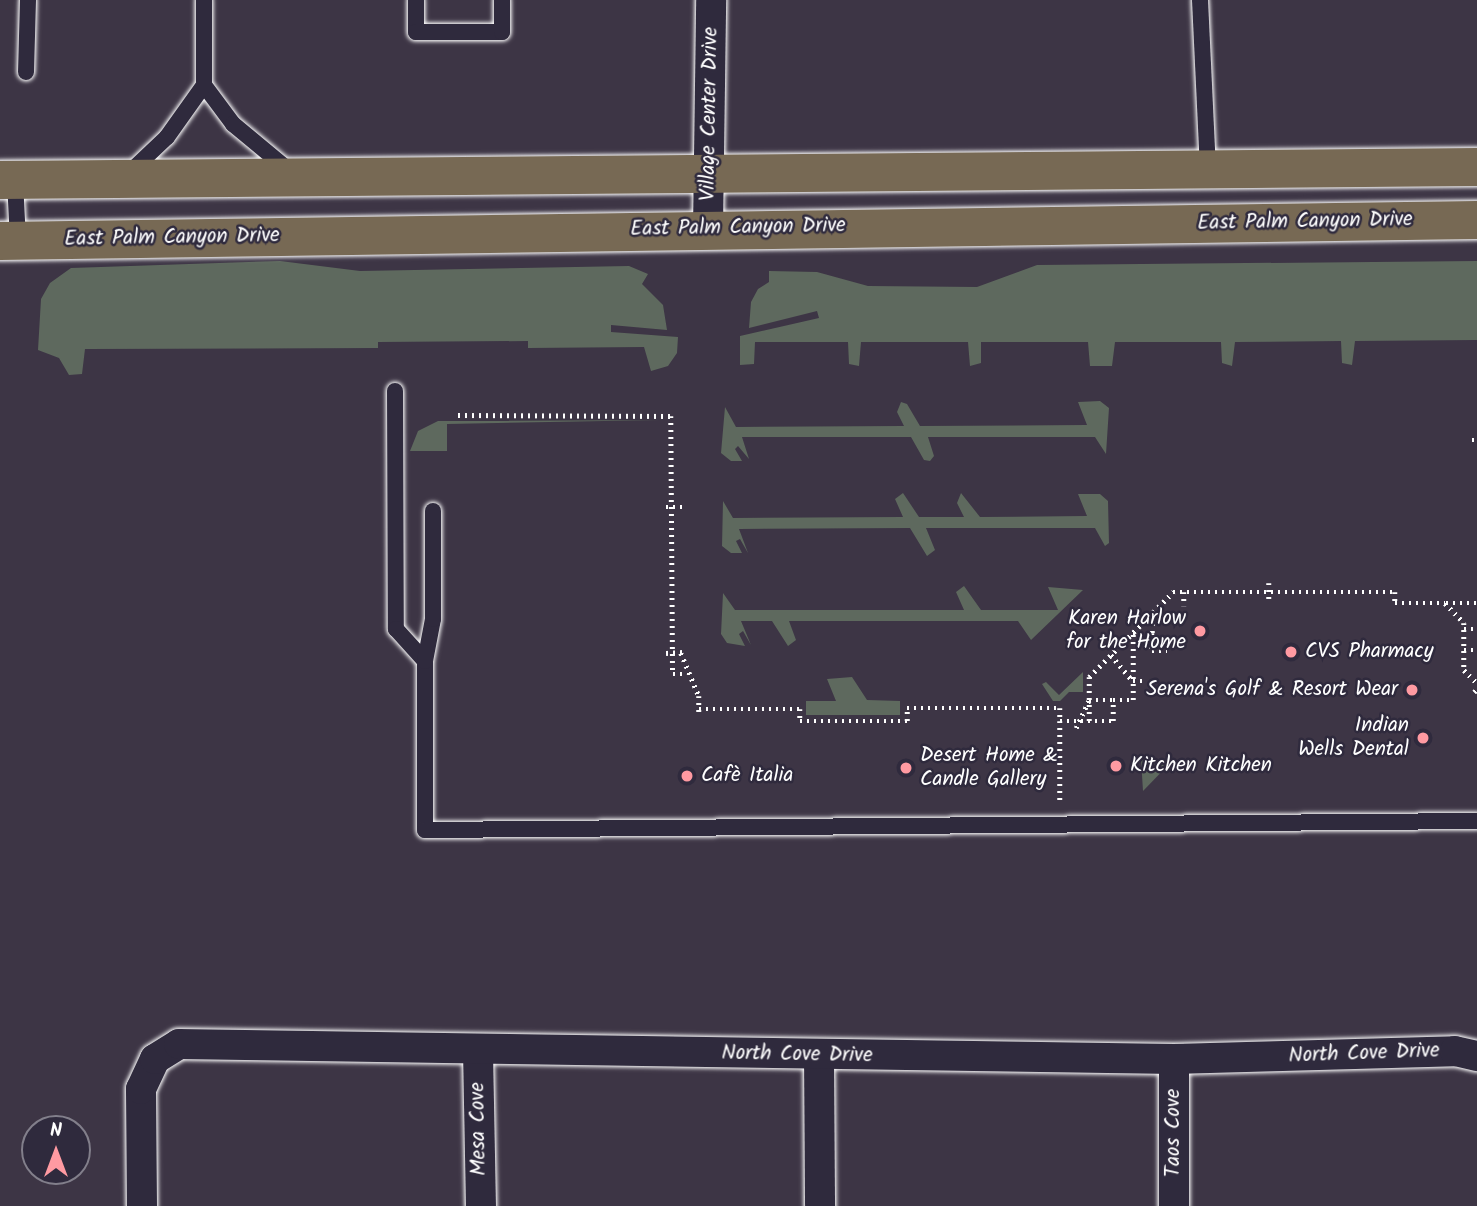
<!DOCTYPE html>
<html>
<head>
<meta charset="utf-8">
<style>
	body { margin:0 }
	#map { position:relative; width:1477px; height:1206px; overflow:hidden; background:#3d3545; font-family:Kalam,sans-serif }
	div>[style] { position:absolute }
	.green>* { inset:0; background:#5e695e }
	.path>* { height:4.5px; margin-top:-2.25px; transform-origin:0; background:repeating-linear-gradient(90deg,#fff 0 2px,transparent 0 7px) }
	.roads { filter:drop-shadow(0 0 2px #fff) drop-shadow(0 0 2px #fff) }
	.service>* { height:16px; margin:-8px; padding:0 8px; transform-origin:8px; border-radius:8px; background:#2f2a3d }
	.minor>* { height:30px; margin:-15px; padding:0 15px; transform-origin:15px; border-radius:15px; background:#2f2a3d }
	.primary>* { height:38px; margin:-19px; padding:0 19px; transform-origin:19px; border-radius:19px; background:#776954 }
	.dots>* { width:19px; height:19px; translate:-50% -50%; box-sizing:border-box; border:4px solid #2f2a3d; border-radius:50% }
	span { translate:-50% -50%; white-space:nowrap; text-align:center; line-height:1.15; -webkit-text-stroke:5px #2f2a3d; paint-order:stroke }
	.street-label { font-size:21px; color:#fff }
	.poi-label { font-size:21px; color:#fff }
	.right { translate:-100% -50%; text-align:right }
	.left { translate:0 -50%; text-align:left }
	.north { position:absolute; left:21px; top:1115px; width:70px; height:70px; box-sizing:border-box; background:#2f2a3d; border:2px solid #827f8b; border-radius:50%; rotate:0deg; font-size:19px; font-weight:700; line-height:28px; text-align:center; color:#fff }
	.north::after { content:''; display:block; margin:auto; width:24px; height:32px; background:#ff9aa2; clip-path:polygon(50% 0,100% 100%,50% 72%,0 100%) }
</style>
</head>
<body>
<div id="map">
	<div class="green">
		<div style="clip-path:polygon(280px 261px,360px 271px,629px 266px,648px 274px,642px 284px,663px 305px,667px 330px,611px 325px,611px 332px,678px 337px,677px 353px,668px 366px,651px 371px,644px 347px,528px 348px,528px 341px,378px 342px,378px 348px,85px 349px,82px 374px,69px 375px,59px 358px,38px 350px,41px 299px,50px 283px,71px 268px)"></div>
		<div style="clip-path:polygon(1477px 261px,1477px 340px,1355px 341px,1352px 365px,1342px 363px,1341px 341px,1235px 342px,1232px 366px,1222px 363px,1221px 342px,1115px 342px,1112px 366px,1090px 366px,1088px 342px,981px 342px,981px 363px,970px 366px,968px 342px,861px 342px,859px 366px,849px 364px,848px 342px,755px 342px,754px 364px,740px 365px,740px 336px,819px 318px,817px 311px,749px 328px,751px 302px,758px 289px,769px 282px,769px 271px,817px 272px,868px 286px,977px 287px,1037px 265px)"></div>
		<div style="clip-path:polygon(1100px 401px,1109px 408px,1106px 454px,1095px 437px,928px 437px,934px 456px,930px 461px,924px 460px,911px 437px,742px 437px,749px 459px,738px 446px,735px 449px,742px 461px,731px 461px,721px 453px,725px 407px,736px 427px,904px 426px,897px 412px,901px 402px,907px 404px,920px 426px,1087px 425px,1078px 402px)"></div>
		<div style="clip-path:polygon(660px 420px,447px 424px,447px 451px,410px 451px,418px 431px,438px 421px)"></div>
		<div style="clip-path:polygon(903px 493px,919px 517px,964px 517px,957px 503px,961px 493px,980px 517px,1087px 516px,1078px 494px,1100px 494px,1108px 501px,1109px 543px,1105px 546px,1095px 528px,926px 528px,935px 550px,927px 556px,910px 528px,739px 529px,748px 553px,740px 539px,736px 541px,742px 553px,731px 553px,722px 546px,723px 501px,733px 518px,903px 517px,895px 499px)"></div>
		<div style="clip-path:polygon(964px 586px,981px 610px,1058px 610px,1048px 587px,1083px 590px,1031px 640px,1018px 621px,789px 621px,796px 640px,788px 646px,772px 621px,741px 621px,751px 645px,743px 631px,739px 634px,745px 646px,727px 643px,721px 634px,723px 593px,735px 610px,964px 610px,956px 592px)"></div>
		<div style="clip-path:polygon(1083px 672px,1083px 692px,1069px 692px,1060px 701px,1053px 701px,1042px 684px,1046px 682px,1059px 695px)"></div>
		<div style="clip-path:polygon(852px 677px,867px 700px,900px 701px,900px 715px,806px 715px,806px 701px,836px 701px,827px 679px)"></div>
		<div style="clip-path:polygon(1141px 759px,1174px 759px,1143px 791px)"></div>
	</div>
	<div class="path">
		<div style="left:458px;top:415px;width:213px;rotate:0.3deg"></div>
		<div style="left:671px;top:416px;width:258px;rotate:89.6deg"></div>
		<div style="left:673px;top:674px;width:14px"></div>
		<div style="left:1472px;top:440px;width:5px"></div>
		<div style="left:666px;top:507px;width:16px"></div>
		<div style="left:1269px;top:583px;width:18px;rotate:90deg"></div>
		<div style="left:1184px;top:592px;width:14px;rotate:90deg"></div>
		<div style="left:1446px;top:603px;width:31px"></div>
		<div style="left:1464px;top:629px;width:13px"></div>
		<div style="left:1152px;top:633px;width:18px;rotate:90deg"></div>
		<div style="left:1152px;top:651px;width:15px"></div>
		<div style="left:1464px;top:650px;width:13px"></div>
		<div style="left:666px;top:653px;width:17px;rotate:-3deg"></div>
		<div style="left:681px;top:653px;width:47px;rotate:67.3deg"></div>
		<div style="left:699px;top:696px;width:19px;rotate:90deg"></div>
		<div style="left:1111px;top:655px;width:34px;rotate:50deg"></div>
		<div style="left:1133px;top:681px;width:9px"></div>
		<div style="left:1474px;top:692px;width:4px;rotate:-45deg"></div>
		<div style="left:699px;top:709px;width:101px"></div>
		<div style="left:800px;top:709px;width:12px;rotate:90deg"></div>
		<div style="left:800px;top:721px;width:107px"></div>
		<div style="left:907px;top:721px;width:13px;rotate:-90deg"></div>
		<div style="left:907px;top:708px;width:153px"></div>
		<div style="left:1060px;top:708px;width:13px;rotate:90deg"></div>
		<div style="left:1060px;top:721px;width:53px"></div>
		<div style="left:1113px;top:721px;width:21px;rotate:-90deg"></div>
		<div style="left:1113px;top:700px;width:20px"></div>
		<div style="left:1133px;top:700px;width:67px;rotate:-90deg"></div>
		<div style="left:1133px;top:633px;width:19px"></div>
		<div style="left:1152px;top:633px;width:19px;rotate:-90deg"></div>
		<div style="left:1060px;top:721px;width:81px;rotate:90deg"></div>
		<div style="left:1089px;top:721px;width:44px;rotate:-90deg"></div>
		<div style="left:1089px;top:677px;width:120px;rotate:-45.3deg"></div>
		<div style="left:1173px;top:592px;width:222px"></div>
		<div style="left:1395px;top:592px;width:11px;rotate:90deg"></div>
		<div style="left:1395px;top:603px;width:50px"></div>
		<div style="left:1445px;top:603px;width:28px;rotate:46deg"></div>
		<div style="left:1464px;top:623px;width:47px;rotate:90deg"></div>
		<div style="left:1464px;top:670px;width:18px;rotate:45deg"></div>
		<div style="left:1076px;top:728px;width:31px;rotate:-65deg"></div>
		<div style="left:1089px;top:700px;width:24px"></div>
	</div>
	<div class="roads">
		<div class="service">
			<div style="left:416px;top:0;width:32px;rotate:90deg"></div>
			<div style="left:416px;top:32px;width:86px"></div>
			<div style="left:502px;top:32px;width:32px;rotate:-90deg"></div>
			<div style="left:1200px;top:0;width:169px;rotate:87.3deg"></div>
			<div style="left:26px;top:72px;width:72px;rotate:-88.4deg"></div>
			<div style="left:204px;top:85px;width:49px;rotate:53.4deg"></div>
			<div style="left:233px;top:124px;width:75px;rotate:39.6deg"></div>
			<div style="left:129px;top:173px;width:52px;rotate:-43.5deg"></div>
			<div style="left:167px;top:137px;width:64px;rotate:-54.6deg"></div>
			<div style="left:204px;top:85px;width:85px;rotate:-90deg"></div>
			<div style="left:15px;top:181px;width:60px;rotate:87.1deg"></div>
			<div style="left:395px;top:391px;width:238px;rotate:89.8deg"></div>
			<div style="left:396px;top:629px;width:43px;rotate:47.8deg"></div>
			<div style="left:425px;top:661px;width:169px;rotate:90deg"></div>
			<div style="left:425px;top:830px;width:1052px;rotate:-0.49deg"></div>
			<div style="left:425px;top:661px;width:43px;rotate:-79.2deg"></div>
			<div style="left:433px;top:619px;width:108px;rotate:-90deg"></div>
		</div>
		<div class="minor">
			<div style="left:708px;top:228px;width:228px;rotate:-89.2deg"></div>
			<div style="left:478px;top:1051px;width:155px;rotate:88.9deg"></div>
			<div style="left:819px;top:1056px;width:150px;rotate:89.6deg"></div>
			<div style="left:142px;top:1206px;width:117px;rotate:-90.5deg"></div>
			<div style="left:141px;top:1089px;width:33px;rotate:-65deg"></div>
			<div style="left:155px;top:1059px;width:28px;rotate:-32deg"></div>
			<div style="left:179px;top:1044px;width:995px;rotate:0.86deg"></div>
			<div style="left:1174px;top:1059px;width:281px;rotate:-1.6deg"></div>
			<div style="left:1455px;top:1051px;width:23px;rotate:13deg"></div>
			<div style="left:1174px;top:1206px;width:147px;rotate:-90deg"></div>
		</div>
		<div class="primary">
			<div style="left:0;top:180px;width:1477px;rotate:-0.5deg"></div>
			<div style="left:0;top:241px;width:1477px;rotate:-0.81deg"></div>
		</div>
	</div>
	<div class="dots">
		<div style="left:1200px;top:631px;background:#ff9aa2"></div>
		<div style="left:1291px;top:652px;background:#ff9aa2"></div>
		<div style="left:1412px;top:690px;background:#ff9aa2"></div>
		<div style="left:1423px;top:738px;background:#ff9aa2"></div>
		<div style="left:1116px;top:766px;background:#ff9aa2"></div>
		<div style="left:906px;top:768px;background:#ff9aa2"></div>
		<div style="left:687px;top:776px;background:#ff9aa2"></div>
	</div>
	<div class="street-label">
		<span style="left:710px;top:114px;rotate:-89deg">Village Center Drive</span>
		<span style="left:1305px;top:222px;rotate:-1deg">East Palm Canyon Drive</span>
		<span style="left:738px;top:228px;rotate:-1deg">East Palm Canyon Drive</span>
		<span style="left:172px;top:238px;rotate:-1deg">East Palm Canyon Drive</span>
		<span style="left:1364px;top:1054px;rotate:-2deg">North Cove Drive</span>
		<span style="left:797px;top:1055px;rotate:1deg">North Cove Drive</span>
		<span style="left:479px;top:1129px;rotate:-91deg">Mesa Cove</span>
		<span style="left:1174px;top:1133px;rotate:-90deg">Taos Cove</span>
	</div>
	<div class="poi-label">
		<span class="right" style="left:1186px;top:631px">Karen Harlow<br>for the Home</span>
		<span class="left" style="left:1305px;top:652px">CVS Pharmacy</span>
		<span class="right" style="left:1398px;top:690px">Serena's Golf &amp; Resort Wear</span>
		<span class="right" style="left:1409px;top:738px">Indian<br>Wells Dental</span>
		<span class="left" style="left:920px;top:768px">Desert Home &amp;<br>Candle Gallery</span>
		<span class="left" style="left:1130px;top:766px">Kitchen Kitchen</span>
		<span class="left" style="left:701px;top:776px">Cafè Italia</span>
	</div>
	<div class="north">N</div>
</div>
</body>
</html>
